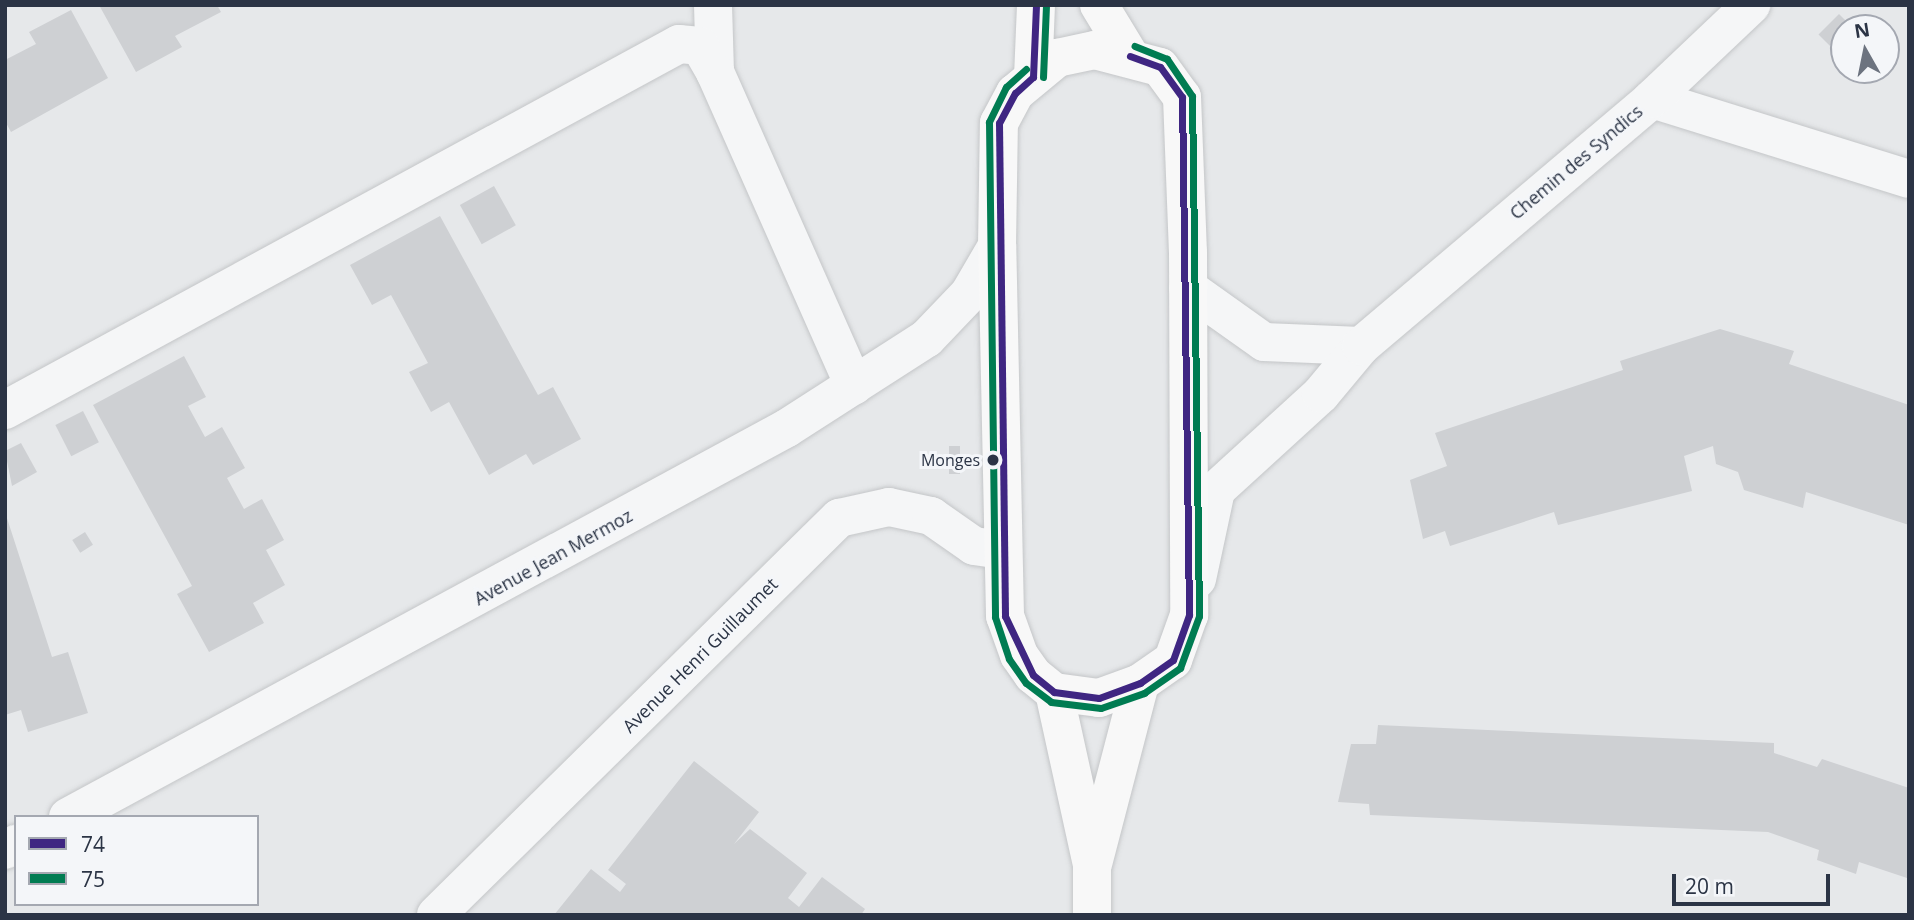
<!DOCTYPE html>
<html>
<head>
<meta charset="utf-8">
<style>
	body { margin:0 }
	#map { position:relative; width:1914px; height:920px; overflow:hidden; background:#e6e8ea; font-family:"Open Sans",sans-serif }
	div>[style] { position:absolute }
	.building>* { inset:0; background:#ced0d3; transform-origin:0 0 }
	.roads { filter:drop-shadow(0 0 2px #c4c6c8) drop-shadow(0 0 2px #c4c6c8) }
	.minor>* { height:38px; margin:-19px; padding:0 19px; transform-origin:19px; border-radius:19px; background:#f5f6f7 }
	.secondary>* { height:38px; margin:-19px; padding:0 19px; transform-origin:19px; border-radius:19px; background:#f8f8f8 }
	.bus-1>* { height:7px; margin:-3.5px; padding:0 3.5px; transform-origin:3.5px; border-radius:3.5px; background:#3f2682 }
	.bus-2>* { height:7px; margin:-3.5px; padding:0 3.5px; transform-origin:3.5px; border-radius:3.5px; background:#007c52 }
	.dots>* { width:19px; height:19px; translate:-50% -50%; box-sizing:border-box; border:4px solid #f4f6f9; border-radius:50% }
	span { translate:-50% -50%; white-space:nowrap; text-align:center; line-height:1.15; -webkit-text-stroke:6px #f4f6f9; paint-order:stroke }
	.bus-label { font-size:16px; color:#2b3445 }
	.right { translate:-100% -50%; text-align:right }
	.street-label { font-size:18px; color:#2b3445 }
	.frame { position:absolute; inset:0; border:7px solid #2b3445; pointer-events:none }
	.legend { position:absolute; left:14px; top:815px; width:245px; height:91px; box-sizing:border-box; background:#f4f6f9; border:2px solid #a4a8b1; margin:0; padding:9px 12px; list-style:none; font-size:21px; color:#2b3445 }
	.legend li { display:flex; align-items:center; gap:14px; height:35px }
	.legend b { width:35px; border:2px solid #a4a8b1 }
	.north { position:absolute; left:1830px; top:14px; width:70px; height:70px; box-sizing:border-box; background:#f4f6f9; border:2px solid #a4a8b1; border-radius:50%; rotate:351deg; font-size:19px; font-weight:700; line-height:28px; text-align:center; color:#2b3445 }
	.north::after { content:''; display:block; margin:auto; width:24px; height:32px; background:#6c737f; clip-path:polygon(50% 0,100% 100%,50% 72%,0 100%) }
	.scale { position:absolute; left:1672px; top:874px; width:158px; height:32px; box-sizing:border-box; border:4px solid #2b3445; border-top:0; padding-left:9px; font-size:21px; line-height:24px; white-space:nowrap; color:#2b3445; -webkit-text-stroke:5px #f4f6f9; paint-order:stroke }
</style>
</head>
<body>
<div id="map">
	<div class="building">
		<div style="clip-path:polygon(99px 5px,217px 5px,221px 12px,175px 36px,182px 47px,136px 72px)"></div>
		<div style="clip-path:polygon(71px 10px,108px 78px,11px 132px,5px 121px,5px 60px,36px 44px,29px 32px)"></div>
		<div style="left:1839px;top:14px;width:16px;height:29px;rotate:45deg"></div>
		<div style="left:494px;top:186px;width:45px;height:39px;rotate:61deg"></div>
		<div style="clip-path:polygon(440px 216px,538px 395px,553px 387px,581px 439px,533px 465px,526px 454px,489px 475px,449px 402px,431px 412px,409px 372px,428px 363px,391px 295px,372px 305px,350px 265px)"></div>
		<div style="clip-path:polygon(1720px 329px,1794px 351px,1789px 364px,1909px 405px,1909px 525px,1806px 492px,1803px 508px,1744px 490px,1738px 472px,1716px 464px,1713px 446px,1684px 456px,1692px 491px,1558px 525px,1554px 512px,1450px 546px,1445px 531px,1423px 539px,1410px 480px,1447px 466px,1435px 433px,1623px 370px,1620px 361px)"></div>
		<div style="clip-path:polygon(184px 356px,206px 397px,188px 406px,205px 437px,222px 427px,245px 468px,227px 478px,244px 509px,262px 499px,284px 540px,266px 550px,285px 585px,253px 603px,264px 623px,209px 652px,177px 594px,192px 586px,93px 405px)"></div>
		<div style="left:83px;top:411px;width:35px;height:31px;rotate:63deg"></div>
		<div style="clip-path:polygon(21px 443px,37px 472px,12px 486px,5px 451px)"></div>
		<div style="left:949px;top:446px;width:11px;height:28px"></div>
		<div style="clip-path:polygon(5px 512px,52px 657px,68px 652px,88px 713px,28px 732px,21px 710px,5px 715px)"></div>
		<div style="left:85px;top:532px;width:15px;height:15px;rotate:58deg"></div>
		<div style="clip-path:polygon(1378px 725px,1774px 743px,1774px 753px,1817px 767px,1822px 759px,1909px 788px,1909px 872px,1907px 878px,1859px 862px,1856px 874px,1817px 860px,1819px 850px,1768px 832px,1370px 815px,1369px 804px,1338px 802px,1351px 744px,1376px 744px)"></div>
		<div style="clip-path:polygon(694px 761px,759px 812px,734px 844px,750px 829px,807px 873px,788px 898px,799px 907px,822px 877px,865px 909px,861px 915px,554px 915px,591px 869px,620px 892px,626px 884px,608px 870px)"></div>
	</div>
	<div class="roads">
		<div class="minor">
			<div style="left:713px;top:5px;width:67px;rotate:88.3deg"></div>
			<div style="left:1652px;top:99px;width:269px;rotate:17.3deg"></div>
			<div style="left:1188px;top:288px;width:93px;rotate:35.4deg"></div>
			<div style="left:1264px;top:342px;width:97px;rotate:2.4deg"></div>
			<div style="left:5px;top:410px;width:767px;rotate:-28.5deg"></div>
			<div style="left:679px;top:44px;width:21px;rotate:5deg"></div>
			<div style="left:700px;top:46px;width:30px;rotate:60deg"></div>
			<div style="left:715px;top:72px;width:343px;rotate:66.1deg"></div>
			<div style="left:1197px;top:579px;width:91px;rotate:-77.9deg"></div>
			<div style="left:1216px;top:490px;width:142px;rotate:-42.4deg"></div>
			<div style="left:1321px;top:394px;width:62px;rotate:-50.2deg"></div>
			<div style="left:1361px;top:346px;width:382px;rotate:-40.3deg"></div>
			<div style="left:1652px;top:99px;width:137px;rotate:-43.5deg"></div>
			<div style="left:68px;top:817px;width:817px;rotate:-28.41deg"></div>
			<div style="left:787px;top:428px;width:166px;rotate:-32.7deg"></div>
			<div style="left:927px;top:338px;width:61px;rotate:-46.3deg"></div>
			<div style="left:969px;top:294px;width:56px;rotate:-59.7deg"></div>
			<div style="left:5px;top:850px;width:13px;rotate:-29deg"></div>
			<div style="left:436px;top:915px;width:566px;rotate:-44.57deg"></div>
			<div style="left:839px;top:518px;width:51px;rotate:-12.4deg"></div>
			<div style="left:889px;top:507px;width:43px;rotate:12.1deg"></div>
			<div style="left:931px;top:516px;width:52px;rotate:34.9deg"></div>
			<div style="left:974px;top:546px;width:28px;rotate:8deg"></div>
		</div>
		<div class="secondary">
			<div style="left:1099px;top:5px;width:60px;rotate:58.7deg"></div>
			<div style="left:1095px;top:50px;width:67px;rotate:14.7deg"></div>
			<div style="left:1160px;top:67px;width:37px;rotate:54deg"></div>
			<div style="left:1182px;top:97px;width:155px;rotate:87.8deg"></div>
			<div style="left:1188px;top:252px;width:363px;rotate:89.8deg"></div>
			<div style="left:1189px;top:615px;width:48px;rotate:109.6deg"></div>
			<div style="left:1173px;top:660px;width:40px;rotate:145.1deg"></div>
			<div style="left:1140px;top:683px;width:44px;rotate:159.9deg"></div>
			<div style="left:1099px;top:698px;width:45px;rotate:-172.4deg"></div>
			<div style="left:1054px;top:692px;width:27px;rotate:-141deg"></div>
			<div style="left:1033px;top:675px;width:24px;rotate:-125deg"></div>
			<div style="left:1019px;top:655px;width:41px;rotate:-109.7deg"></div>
			<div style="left:1005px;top:616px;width:370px;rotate:-91.2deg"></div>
			<div style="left:997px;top:246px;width:123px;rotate:-89.1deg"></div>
			<div style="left:999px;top:123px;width:34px;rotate:-62deg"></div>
			<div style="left:1015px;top:93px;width:55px;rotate:-39.8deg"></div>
			<div style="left:1057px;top:58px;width:39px;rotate:-12deg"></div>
			<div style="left:1033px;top:77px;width:72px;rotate:-87.6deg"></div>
			<div style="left:1054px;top:692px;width:177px;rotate:77.6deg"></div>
			<div style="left:1092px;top:865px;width:50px;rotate:90deg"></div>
			<div style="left:1093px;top:864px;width:187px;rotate:-75.4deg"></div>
		</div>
	</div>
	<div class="bus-1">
		<div style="left:1033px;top:77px;width:24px;rotate:138deg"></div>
		<div style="left:1015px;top:93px;width:34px;rotate:118deg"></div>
		<div style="left:999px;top:123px;width:493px;rotate:89.3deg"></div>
		<div style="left:1005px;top:616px;width:65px;rotate:64.6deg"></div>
		<div style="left:1033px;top:675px;width:27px;rotate:39deg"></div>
		<div style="left:1054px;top:692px;width:45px;rotate:7.6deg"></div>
		<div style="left:1099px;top:698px;width:44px;rotate:-20.1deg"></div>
		<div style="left:1140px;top:683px;width:40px;rotate:-34.9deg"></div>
		<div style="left:1173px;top:660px;width:48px;rotate:-70.4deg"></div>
		<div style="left:1189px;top:615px;width:518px;rotate:-90.77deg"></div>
		<div style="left:1182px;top:97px;width:37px;rotate:-126deg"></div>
		<div style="left:1160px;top:67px;width:32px;rotate:-160deg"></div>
		<div style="left:1033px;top:77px;width:72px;rotate:-87.6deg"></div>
	</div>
	<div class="bus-2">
		<div style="left:1026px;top:69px;width:27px;rotate:138deg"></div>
		<div style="left:1006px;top:87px;width:39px;rotate:116deg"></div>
		<div style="left:989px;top:122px;width:495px;rotate:89.3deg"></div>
		<div style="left:995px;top:617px;width:44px;rotate:71.6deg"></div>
		<div style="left:1009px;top:659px;width:29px;rotate:55deg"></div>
		<div style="left:1026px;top:683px;width:31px;rotate:37deg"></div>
		<div style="left:1051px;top:702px;width:50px;rotate:6.8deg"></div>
		<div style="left:1101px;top:708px;width:46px;rotate:-19.2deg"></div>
		<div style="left:1144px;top:693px;width:44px;rotate:-34.8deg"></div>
		<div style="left:1180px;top:668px;width:55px;rotate:-69.9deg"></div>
		<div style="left:1199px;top:616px;width:520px;rotate:-90.77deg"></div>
		<div style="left:1192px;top:96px;width:45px;rotate:-124deg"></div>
		<div style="left:1167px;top:59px;width:35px;rotate:-158deg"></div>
		<div style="left:1043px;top:77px;width:72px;rotate:-87.6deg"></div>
	</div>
	<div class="dots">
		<div style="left:993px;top:460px;background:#2b3445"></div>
	</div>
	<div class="bus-label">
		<span class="right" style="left:980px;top:460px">Monges</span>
	</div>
	<div class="street-label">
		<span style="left:1576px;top:162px;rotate:-40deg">Chemin des Syndics</span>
		<span style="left:553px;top:557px;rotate:-29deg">Avenue Jean Mermoz</span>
		<span style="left:700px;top:655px;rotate:-45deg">Avenue Henri Guillaumet</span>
	</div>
	<div class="frame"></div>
	<ul class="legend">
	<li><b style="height:9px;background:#3f2682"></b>74</li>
	<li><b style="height:9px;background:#007c52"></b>75</li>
	</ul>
	<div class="north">N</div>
	<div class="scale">20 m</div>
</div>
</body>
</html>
